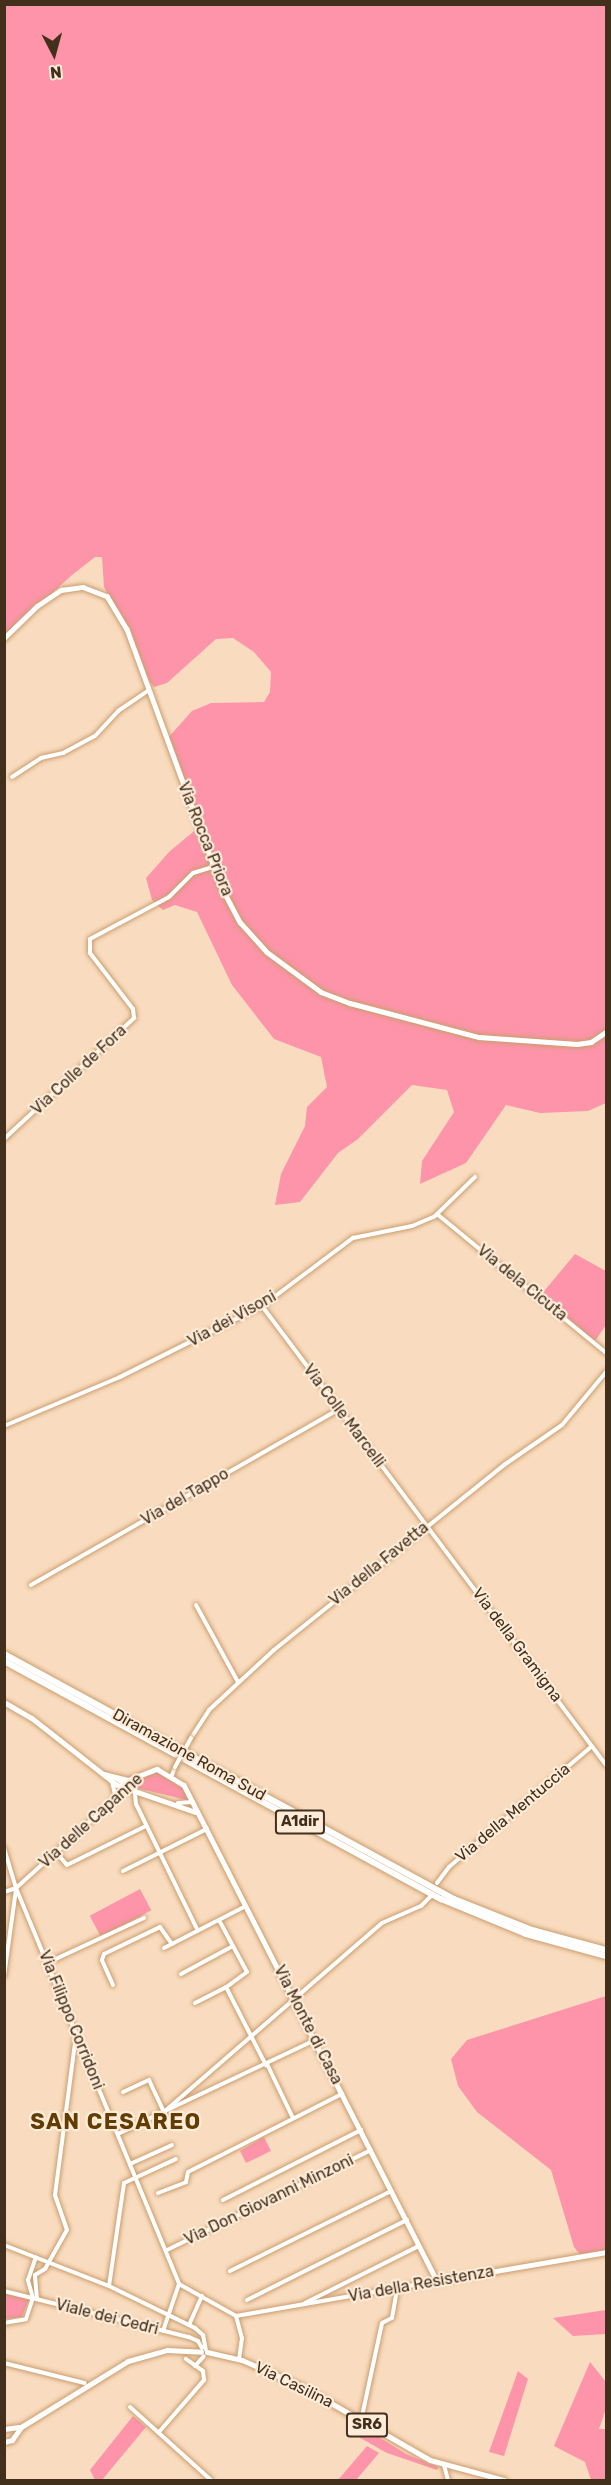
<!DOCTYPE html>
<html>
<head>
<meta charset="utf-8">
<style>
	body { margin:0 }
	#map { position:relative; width:611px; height:2485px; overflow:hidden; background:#f9dcbf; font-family:Rubik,sans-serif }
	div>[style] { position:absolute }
	.green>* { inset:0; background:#fd94a9; transform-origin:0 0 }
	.roads { filter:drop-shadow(0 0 2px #cb9d6d) drop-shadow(0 0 2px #cb9d6d) }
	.street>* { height:4px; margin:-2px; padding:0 2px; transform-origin:2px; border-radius:2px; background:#fff }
	.secondary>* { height:4.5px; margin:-2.25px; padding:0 2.25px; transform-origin:2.25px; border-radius:2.25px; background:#fff }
	.primary>* { height:5px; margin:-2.5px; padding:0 2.5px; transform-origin:2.5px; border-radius:2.5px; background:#fff }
	.highway>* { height:6px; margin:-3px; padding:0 3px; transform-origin:3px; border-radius:3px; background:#fff }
	.bridges { filter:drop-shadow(0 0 2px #cb9d6d) drop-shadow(0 0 2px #cb9d6d) }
	.street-bridge>* { height:4px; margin:-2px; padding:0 2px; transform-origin:2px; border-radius:2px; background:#fff }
	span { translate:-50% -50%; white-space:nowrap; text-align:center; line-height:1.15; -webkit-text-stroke:4.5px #ffecd8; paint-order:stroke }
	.shield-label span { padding:2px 4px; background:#ffecd8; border:2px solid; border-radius:4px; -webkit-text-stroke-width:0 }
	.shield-label { font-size:15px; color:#43301c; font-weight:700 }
	.street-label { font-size:16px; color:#43301c }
	.district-label { font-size:22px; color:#633c04; font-weight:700; letter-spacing:1.5px }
	.frame { position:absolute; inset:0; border:6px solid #43301c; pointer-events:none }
	.north { position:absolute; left:24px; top:24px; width:60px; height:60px; -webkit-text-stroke:4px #ffecd8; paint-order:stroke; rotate:174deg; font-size:16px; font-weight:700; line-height:24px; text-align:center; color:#43301c }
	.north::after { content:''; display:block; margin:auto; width:21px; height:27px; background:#43301c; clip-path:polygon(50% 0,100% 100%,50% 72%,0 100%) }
</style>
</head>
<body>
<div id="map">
	<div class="green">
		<div style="clip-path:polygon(5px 5px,606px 5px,606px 1103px,588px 1111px,540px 1113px,506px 1105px,466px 1163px,420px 1184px,422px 1161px,454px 1112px,447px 1090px,412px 1085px,358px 1139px,338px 1153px,300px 1202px,275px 1205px,281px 1174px,305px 1126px,307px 1107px,327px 1087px,321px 1057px,274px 1039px,232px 985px,197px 912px,175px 905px,163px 910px,152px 900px,146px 878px,170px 851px,199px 827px,166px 740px,192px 711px,211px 703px,264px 702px,270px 692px,271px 672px,254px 652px,233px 638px,216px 639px,167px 683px,154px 687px,139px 666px,122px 620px,104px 587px,102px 557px,95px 557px,72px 575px,5px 636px)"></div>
		<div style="clip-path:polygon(575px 1254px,606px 1271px,606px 1325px,595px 1341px,540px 1296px)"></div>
		<div style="clip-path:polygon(158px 1771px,183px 1787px,191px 1801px,137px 1788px,139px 1779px,147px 1772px)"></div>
		<div style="left:140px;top:1889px;width:24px;height:57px;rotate:62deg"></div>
		<div style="clip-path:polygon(606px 1996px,606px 2253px,581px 2256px,574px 2247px,551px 2170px,477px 2112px,458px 2086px,451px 2059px,467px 2040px)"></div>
		<div style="clip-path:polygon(264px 2137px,271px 2151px,246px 2163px,240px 2151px)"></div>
		<div style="clip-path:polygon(4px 2293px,29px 2299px,22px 2317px,5px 2319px)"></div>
		<div style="clip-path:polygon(606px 2310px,606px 2334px,573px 2336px,553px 2318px)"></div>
		<div style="clip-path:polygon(590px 2362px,606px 2382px,606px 2409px,599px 2429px,606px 2429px,606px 2480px,591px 2480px,585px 2462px,554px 2446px)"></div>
		<div style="clip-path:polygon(518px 2371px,528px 2379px,504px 2456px,489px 2452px)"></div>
		<div style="clip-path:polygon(133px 2416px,146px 2427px,102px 2480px,95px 2480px,90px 2470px)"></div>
		<div style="clip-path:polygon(353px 2421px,406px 2454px,438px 2467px,437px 2470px,387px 2453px,348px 2431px)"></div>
		<div style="clip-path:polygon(367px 2446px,379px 2453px,356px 2480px,338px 2480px)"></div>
	</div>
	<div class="roads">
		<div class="street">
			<div style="left:12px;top:777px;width:35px;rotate:-33deg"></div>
			<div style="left:41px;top:758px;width:23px;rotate:-13deg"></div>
			<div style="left:63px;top:753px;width:36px;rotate:-28deg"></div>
			<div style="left:95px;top:736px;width:34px;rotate:-47deg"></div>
			<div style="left:118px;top:711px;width:36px;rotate:-34deg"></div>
			<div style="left:4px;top:1139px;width:178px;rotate:-42.9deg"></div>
			<div style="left:134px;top:1018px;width:9px;rotate:-96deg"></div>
			<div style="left:133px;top:1009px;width:71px;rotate:-127.5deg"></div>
			<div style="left:90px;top:953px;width:14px;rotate:-90deg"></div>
			<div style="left:90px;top:939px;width:89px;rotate:-28deg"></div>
			<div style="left:169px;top:897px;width:34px;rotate:-45deg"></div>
			<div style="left:193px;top:873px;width:21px;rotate:-17deg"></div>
			<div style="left:437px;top:1214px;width:219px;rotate:39.4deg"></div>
			<div style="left:262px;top:1306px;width:574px;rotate:53.15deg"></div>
			<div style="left:4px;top:1426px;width:126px;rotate:-22.9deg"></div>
			<div style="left:120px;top:1377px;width:159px;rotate:-26.6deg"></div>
			<div style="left:262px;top:1306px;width:114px;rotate:-36.8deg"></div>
			<div style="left:353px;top:1238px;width:60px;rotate:-11.5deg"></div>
			<div style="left:412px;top:1226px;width:25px;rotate:-23deg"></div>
			<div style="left:435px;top:1216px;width:56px;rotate:-44.3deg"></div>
			<div style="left:31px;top:1585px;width:355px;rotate:-29.7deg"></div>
			<div style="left:196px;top:1605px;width:88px;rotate:61.4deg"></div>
			<div style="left:191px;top:1738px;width:33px;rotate:-57deg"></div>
			<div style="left:209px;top:1710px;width:88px;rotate:-42.7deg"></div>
			<div style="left:274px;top:1650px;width:295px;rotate:-38.8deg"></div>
			<div style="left:504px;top:1465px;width:70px;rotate:-34.6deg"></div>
			<div style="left:562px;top:1425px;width:69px;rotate:-50.3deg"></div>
			<div style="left:172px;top:1775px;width:9px;rotate:-69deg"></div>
			<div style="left:115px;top:1778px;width:15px;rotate:32deg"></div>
			<div style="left:112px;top:1782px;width:16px;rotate:76deg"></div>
			<div style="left:134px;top:1782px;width:22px;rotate:85deg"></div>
			<div style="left:136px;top:1804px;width:141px;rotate:64deg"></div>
			<div style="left:178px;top:1803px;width:15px;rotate:-4deg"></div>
			<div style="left:4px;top:1848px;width:42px;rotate:73.3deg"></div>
			<div style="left:16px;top:1888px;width:428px;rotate:67.6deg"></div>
			<div style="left:179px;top:2284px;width:65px;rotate:29.3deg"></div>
			<div style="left:236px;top:2316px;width:23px;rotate:75deg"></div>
			<div style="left:242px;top:2338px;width:21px;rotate:98deg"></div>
			<div style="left:56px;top:1852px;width:17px;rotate:50deg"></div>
			<div style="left:67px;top:1865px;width:88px;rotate:-26.3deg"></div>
			<div style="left:123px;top:1871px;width:94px;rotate:-26.6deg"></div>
			<div style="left:437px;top:1883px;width:20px;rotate:-53deg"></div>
			<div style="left:449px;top:1867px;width:187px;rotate:-40.2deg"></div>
			<div style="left:4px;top:1892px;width:13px;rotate:-18deg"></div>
			<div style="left:16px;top:1888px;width:164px;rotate:-42deg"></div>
			<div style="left:219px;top:1920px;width:59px;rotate:61.7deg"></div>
			<div style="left:247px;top:1972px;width:26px;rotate:144deg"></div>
			<div style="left:226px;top:1987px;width:88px;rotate:62.9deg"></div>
			<div style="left:164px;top:1948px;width:92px;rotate:-27.1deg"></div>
			<div style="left:47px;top:1963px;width:107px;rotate:-24.9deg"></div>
			<div style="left:181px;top:1974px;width:59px;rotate:-28.3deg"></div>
			<div style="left:4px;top:1976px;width:88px;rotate:-82.1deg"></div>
			<div style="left:113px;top:1985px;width:27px;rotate:-114deg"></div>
			<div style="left:102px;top:1960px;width:6px;rotate:-72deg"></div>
			<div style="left:104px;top:1954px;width:62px;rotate:-25.7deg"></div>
			<div style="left:160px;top:1927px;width:21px;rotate:55deg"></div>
			<div style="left:195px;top:2003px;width:35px;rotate:-27deg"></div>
			<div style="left:267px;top:2064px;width:60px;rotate:64.3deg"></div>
			<div style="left:123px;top:2092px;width:29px;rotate:-25deg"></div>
			<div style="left:149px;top:2080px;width:50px;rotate:65deg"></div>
			<div style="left:165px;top:2111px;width:166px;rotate:-25.3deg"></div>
			<div style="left:118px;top:2134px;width:52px;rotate:-26.1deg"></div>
			<div style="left:165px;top:2111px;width:287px;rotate:-40.9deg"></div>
			<div style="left:382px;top:1923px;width:43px;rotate:-23.6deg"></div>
			<div style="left:421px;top:1906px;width:13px;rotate:-45deg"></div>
			<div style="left:130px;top:2164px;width:46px;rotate:-24.3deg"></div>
			<div style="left:158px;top:2193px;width:30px;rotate:-21deg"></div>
			<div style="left:186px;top:2182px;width:10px;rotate:-79deg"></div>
			<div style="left:188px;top:2172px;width:173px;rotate:-26.9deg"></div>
			<div style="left:223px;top:2200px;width:155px;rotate:-26.9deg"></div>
			<div style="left:4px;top:2245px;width:113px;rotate:21.3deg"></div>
			<div style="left:109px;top:2286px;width:96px;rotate:26deg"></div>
			<div style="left:195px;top:2328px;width:11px;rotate:41deg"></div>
			<div style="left:203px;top:2335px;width:15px;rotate:79deg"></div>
			<div style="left:167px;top:2250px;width:227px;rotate:-26.1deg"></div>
			<div style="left:230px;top:2271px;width:180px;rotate:-26.4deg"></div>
			<div style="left:109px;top:2286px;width:104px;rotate:-81.7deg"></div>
			<div style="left:124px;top:2183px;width:57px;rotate:-24.8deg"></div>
			<div style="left:4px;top:2291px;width:191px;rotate:14deg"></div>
			<div style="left:189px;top:2337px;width:10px;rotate:24deg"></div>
			<div style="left:198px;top:2341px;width:8px;rotate:60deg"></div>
			<div style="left:33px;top:2298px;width:19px;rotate:-106deg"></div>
			<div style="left:28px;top:2280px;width:24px;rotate:-71deg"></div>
			<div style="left:37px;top:2299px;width:24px;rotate:-95deg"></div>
			<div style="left:35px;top:2275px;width:12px;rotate:-31deg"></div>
			<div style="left:45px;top:2269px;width:45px;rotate:-60.6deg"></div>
			<div style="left:67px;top:2230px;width:37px;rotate:-109deg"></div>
			<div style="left:55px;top:2195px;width:161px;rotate:-82.5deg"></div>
			<div style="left:247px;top:2300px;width:179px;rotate:-26.6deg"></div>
			<div style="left:305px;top:2303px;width:127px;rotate:-26.6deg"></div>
			<div style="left:236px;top:2316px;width:204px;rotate:-9.9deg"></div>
			<div style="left:4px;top:2323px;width:22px;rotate:-10deg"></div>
			<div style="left:26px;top:2319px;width:22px;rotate:-72deg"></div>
			<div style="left:189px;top:2325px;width:32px;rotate:-66deg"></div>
			<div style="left:163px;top:2331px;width:50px;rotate:-71.2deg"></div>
			<div style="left:4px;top:2363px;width:83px;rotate:13.9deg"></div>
			<div style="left:195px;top:2366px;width:13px;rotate:-48deg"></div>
			<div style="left:130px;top:2407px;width:109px;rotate:42deg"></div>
			<div style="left:361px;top:2421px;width:100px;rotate:-77.9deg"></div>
			<div style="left:382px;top:2323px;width:11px;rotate:-27deg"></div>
			<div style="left:392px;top:2318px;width:29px;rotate:-80deg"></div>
			<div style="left:159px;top:2432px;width:69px;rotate:-49.1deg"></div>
			<div style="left:204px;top:2380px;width:9px;rotate:-96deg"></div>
			<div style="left:203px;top:2371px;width:21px;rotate:-145deg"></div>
			<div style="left:444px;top:2465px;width:16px;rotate:75deg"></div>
		</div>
		<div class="secondary">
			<div style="left:4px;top:638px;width:46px;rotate:-44.1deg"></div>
			<div style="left:37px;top:606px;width:29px;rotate:-34deg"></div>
			<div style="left:61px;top:590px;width:22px;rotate:-8deg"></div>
			<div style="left:83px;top:587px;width:26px;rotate:21deg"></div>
			<div style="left:107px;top:596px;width:39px;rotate:59deg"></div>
			<div style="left:127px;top:629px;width:274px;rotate:69.9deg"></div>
			<div style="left:221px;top:886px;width:41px;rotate:62.2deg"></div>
			<div style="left:240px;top:922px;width:40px;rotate:48deg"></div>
			<div style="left:267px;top:952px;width:67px;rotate:36.5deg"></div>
			<div style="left:321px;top:992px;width:31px;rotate:21deg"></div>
			<div style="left:350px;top:1003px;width:133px;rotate:14.8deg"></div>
			<div style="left:479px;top:1037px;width:98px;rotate:4.1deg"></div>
			<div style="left:577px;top:1044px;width:14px;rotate:-8deg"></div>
			<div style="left:591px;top:1042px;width:18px;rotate:-34deg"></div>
			<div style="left:4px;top:1702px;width:32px;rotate:30deg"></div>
			<div style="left:32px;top:1718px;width:108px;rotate:38.2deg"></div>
			<div style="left:117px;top:1785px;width:83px;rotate:18.9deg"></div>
			<div style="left:104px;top:1774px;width:25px;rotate:14deg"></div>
			<div style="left:128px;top:1780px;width:31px;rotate:-21deg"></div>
			<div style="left:157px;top:1769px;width:31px;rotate:31deg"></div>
			<div style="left:184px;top:1785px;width:557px;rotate:62.97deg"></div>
			<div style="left:437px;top:2281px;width:171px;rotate:-9.7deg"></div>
		</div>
		<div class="primary">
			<div style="left:207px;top:2352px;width:36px;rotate:13deg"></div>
			<div style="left:242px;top:2360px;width:67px;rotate:23.9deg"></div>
			<div style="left:303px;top:2387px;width:146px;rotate:29.9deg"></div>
			<div style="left:430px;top:2460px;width:77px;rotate:15.1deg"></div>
			<div style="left:4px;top:2429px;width:15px;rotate:-8deg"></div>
			<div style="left:4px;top:2442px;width:8px;rotate:-14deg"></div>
			<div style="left:12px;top:2440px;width:16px;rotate:-55deg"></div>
			<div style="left:21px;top:2427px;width:126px;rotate:-31.7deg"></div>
			<div style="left:128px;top:2361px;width:41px;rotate:-15.8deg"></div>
			<div style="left:167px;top:2350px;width:34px;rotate:3deg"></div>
		</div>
		<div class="highway">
			<div style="left:4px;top:1654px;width:512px;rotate:28.57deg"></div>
			<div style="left:454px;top:1899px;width:84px;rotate:21.7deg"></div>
			<div style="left:532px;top:1930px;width:77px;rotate:15.1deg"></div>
			<div style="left:4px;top:1661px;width:498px;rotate:28.6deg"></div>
			<div style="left:441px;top:1899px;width:92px;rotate:22.4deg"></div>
			<div style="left:526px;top:1934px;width:83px;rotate:15.4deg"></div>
		</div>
	</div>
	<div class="bridges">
		<div class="street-bridge">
			<div style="left:175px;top:1767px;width:33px;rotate:-61deg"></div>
		</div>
	</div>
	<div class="shield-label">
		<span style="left:300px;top:1822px">A1dir</span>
		<span style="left:367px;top:2425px">SR6</span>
	</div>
	<div class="street-label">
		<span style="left:205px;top:839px;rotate:68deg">Via Rocca Priora</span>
		<span style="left:79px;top:1070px;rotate:-43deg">Via Colle de Fora</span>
		<span style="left:522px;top:1283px;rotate:39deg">Via dela Cicuta</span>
		<span style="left:232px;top:1319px;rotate:-29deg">Via dei Visoni</span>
		<span style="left:344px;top:1416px;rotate:53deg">Via Colle Marcelli</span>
		<span style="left:185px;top:1497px;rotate:-30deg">Via del Tappo</span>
		<span style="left:379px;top:1564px;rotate:-39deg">Via della Favetta</span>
		<span style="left:517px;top:1645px;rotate:53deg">Via della Gramigna</span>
		<span style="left:189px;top:1755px;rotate:29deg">Diramazione Roma Sud</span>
		<span style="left:513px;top:1813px;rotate:-40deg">Via della Mentuccia</span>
		<span style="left:91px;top:1821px;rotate:-42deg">Via delle Capanne</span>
		<span style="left:71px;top:2020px;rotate:68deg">Via Filippo Corridoni</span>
		<span style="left:308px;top:2025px;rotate:63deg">Via Monte di Casa</span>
		<span style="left:269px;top:2200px;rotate:-26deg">Via Don Giovanni Minzoni</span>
		<span style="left:421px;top:2284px;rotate:-10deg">Via della Resistenza</span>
		<span style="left:107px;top:2317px;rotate:14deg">Viale dei Cedri</span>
		<span style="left:294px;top:2385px;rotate:26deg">Via Casilina</span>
	</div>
	<div class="district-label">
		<span style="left:116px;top:2122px">SAN CESAREO</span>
	</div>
	<div class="frame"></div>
	<div class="north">N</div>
</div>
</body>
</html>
